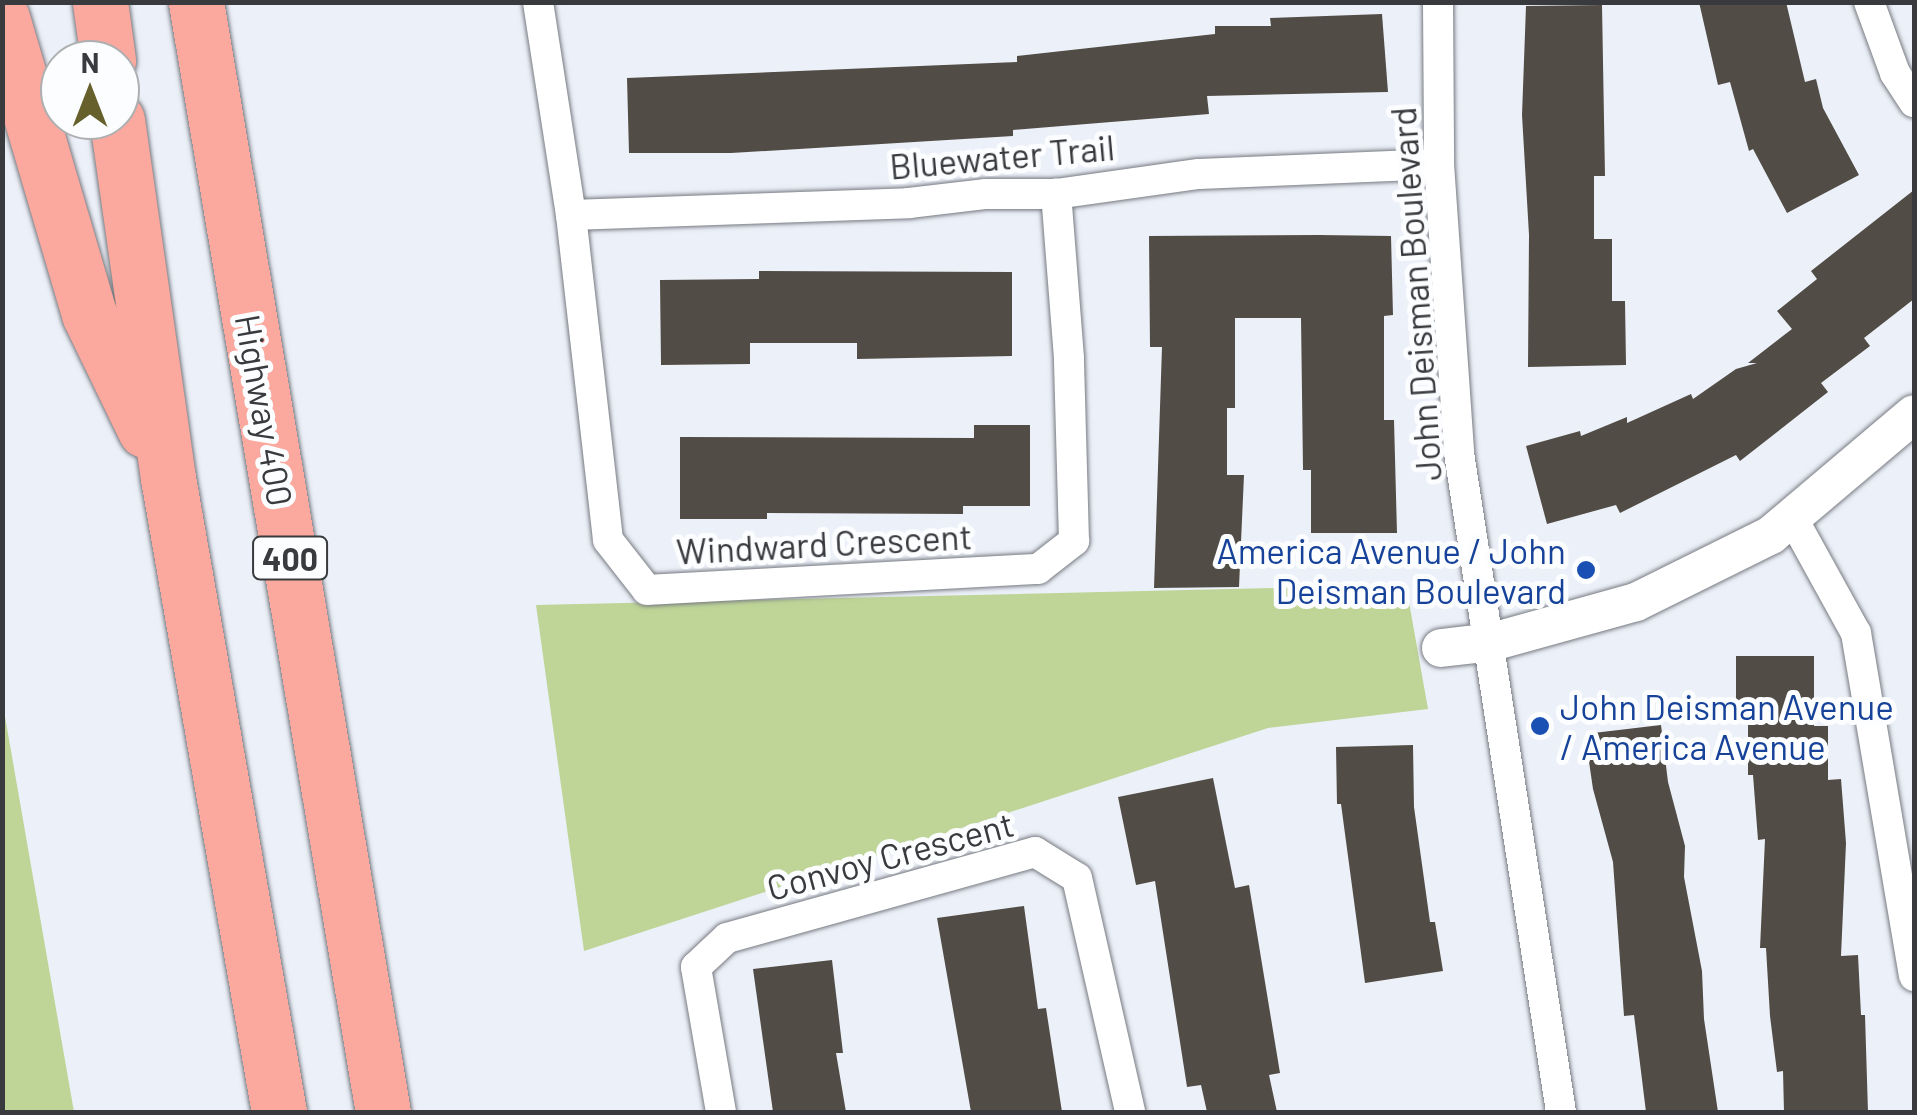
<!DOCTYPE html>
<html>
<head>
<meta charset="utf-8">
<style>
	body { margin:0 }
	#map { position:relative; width:1917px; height:1115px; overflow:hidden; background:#ecf0f8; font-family:Barlow,sans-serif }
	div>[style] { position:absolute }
	.green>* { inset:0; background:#bed597 }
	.building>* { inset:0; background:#514c46 }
	.roads { filter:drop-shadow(0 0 2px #777a81) drop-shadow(0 0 2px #777a81) }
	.minor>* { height:30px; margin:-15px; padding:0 15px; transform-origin:15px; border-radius:15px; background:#fff }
	.tertiary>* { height:38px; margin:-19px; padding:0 19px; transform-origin:19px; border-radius:19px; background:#fff }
	.motorway>* { height:55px; margin:-27.5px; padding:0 27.5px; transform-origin:27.5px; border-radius:27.5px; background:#fba89e }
	.dots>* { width:28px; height:28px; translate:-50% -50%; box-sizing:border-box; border:5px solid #fcfdff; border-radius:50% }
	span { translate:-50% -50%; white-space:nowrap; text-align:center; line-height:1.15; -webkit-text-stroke:10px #fcfdff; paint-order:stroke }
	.shield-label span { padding:2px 8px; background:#fcfdff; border:2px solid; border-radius:8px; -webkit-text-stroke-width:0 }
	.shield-label { font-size:32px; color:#383a3d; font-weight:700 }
	.street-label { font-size:35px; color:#383a3d }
	.transit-label { font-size:35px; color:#164399 }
	.right { translate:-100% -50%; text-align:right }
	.left { translate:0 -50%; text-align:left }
	.frame { position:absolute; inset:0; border:5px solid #383a3d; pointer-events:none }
	.north { position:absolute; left:40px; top:40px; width:100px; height:100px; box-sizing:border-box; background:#fcfdff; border:2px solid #aeafb1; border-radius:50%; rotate:0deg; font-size:28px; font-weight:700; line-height:40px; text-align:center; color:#383a3d }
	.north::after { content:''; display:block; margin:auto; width:35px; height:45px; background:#65602c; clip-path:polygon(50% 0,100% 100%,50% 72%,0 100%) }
</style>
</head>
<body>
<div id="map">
	<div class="green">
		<div style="clip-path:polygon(1406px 585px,1428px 709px,1268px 728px,584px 951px,536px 605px)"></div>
		<div style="clip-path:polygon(3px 705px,74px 1112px,3px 1112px)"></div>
	</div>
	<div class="building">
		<div style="clip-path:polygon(1699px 2px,1786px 2px,1805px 82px,1816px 79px,1823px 108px,1859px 175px,1787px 213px,1753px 149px,1749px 151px,1730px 82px,1718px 85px)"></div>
		<div style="clip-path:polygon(1602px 5px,1605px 176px,1594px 176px,1594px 239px,1612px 239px,1612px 301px,1625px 301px,1626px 365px,1528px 367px,1529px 235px,1522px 115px,1526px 6px)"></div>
		<div style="clip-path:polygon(1382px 14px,1388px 92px,1207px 96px,1209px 114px,1013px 130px,1013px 136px,731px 153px,629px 153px,627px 78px,1017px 62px,1017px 56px,1215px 34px,1215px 26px,1271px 26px,1270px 18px)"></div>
		<div style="clip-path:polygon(1914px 190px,1914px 299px,1864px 338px,1870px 346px,1821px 383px,1828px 392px,1740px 461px,1736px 455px,1620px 513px,1616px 505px,1547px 524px,1526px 446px,1580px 431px,1581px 436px,1627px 417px,1627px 423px,1691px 394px,1693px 399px,1736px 369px,1757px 363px,1748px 363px,1792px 329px,1777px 311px,1817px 279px,1811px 271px)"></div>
		<div style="clip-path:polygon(1319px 235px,1391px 236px,1393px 315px,1384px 316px,1384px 420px,1394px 420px,1397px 533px,1311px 533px,1311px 470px,1303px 470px,1301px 318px,1235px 318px,1235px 408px,1227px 408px,1227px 475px,1244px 475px,1239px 587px,1154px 588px,1162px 347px,1150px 347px,1149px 236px)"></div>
		<div style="clip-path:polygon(759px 271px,1012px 272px,1012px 356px,857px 359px,857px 343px,750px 343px,750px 364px,661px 365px,660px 280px,759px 279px)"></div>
		<div style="clip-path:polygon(974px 425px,1030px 425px,1030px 506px,963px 506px,963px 514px,767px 513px,767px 519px,680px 519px,680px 437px,974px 438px)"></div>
		<div style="clip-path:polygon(1736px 656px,1814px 656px,1814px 726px,1828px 726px,1828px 780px,1841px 779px,1846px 843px,1841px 956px,1858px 955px,1861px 1015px,1865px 1015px,1868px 1112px,1784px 1112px,1783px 1071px,1777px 1072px,1770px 1016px,1766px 948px,1760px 948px,1765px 839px,1758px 840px,1753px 775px,1748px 775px,1748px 712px,1736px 712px)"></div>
		<div style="clip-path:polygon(1661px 725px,1668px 782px,1685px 846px,1684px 877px,1702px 971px,1704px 1019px,1718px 1112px,1646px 1112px,1634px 1015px,1624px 1016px,1613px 862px,1593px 789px,1585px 734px)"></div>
		<div style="clip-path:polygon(1413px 745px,1414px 807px,1430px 922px,1435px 922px,1443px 971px,1365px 983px,1341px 804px,1337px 804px,1336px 747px)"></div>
		<div style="clip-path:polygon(1213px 778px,1235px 888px,1249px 885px,1280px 1073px,1269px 1075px,1277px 1112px,1207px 1112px,1201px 1085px,1187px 1087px,1155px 881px,1136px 885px,1118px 797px)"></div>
		<div style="clip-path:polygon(1024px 906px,1038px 1009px,1046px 1008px,1062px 1112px,971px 1112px,937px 918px)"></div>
		<div style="clip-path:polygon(832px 960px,843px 1053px,836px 1053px,846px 1112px,773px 1112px,753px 969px)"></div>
	</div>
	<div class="roads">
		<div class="minor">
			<div style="left:538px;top:2px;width:216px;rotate:81.2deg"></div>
			<div style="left:571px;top:215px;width:327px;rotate:83.5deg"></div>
			<div style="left:608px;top:540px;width:63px;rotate:52deg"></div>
			<div style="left:647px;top:590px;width:392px;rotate:-3.1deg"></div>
			<div style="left:1038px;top:569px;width:46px;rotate:-37.9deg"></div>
			<div style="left:1074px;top:541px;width:183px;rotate:-91.6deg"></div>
			<div style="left:1069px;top:358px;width:165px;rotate:-94.5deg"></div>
			<div style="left:1438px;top:2px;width:162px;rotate:89.6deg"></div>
			<div style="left:1439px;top:164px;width:290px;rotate:86deg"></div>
			<div style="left:1459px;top:453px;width:667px;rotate:81.2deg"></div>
			<div style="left:1869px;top:2px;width:76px;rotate:69.9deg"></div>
			<div style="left:1895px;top:73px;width:35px;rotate:57deg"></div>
			<div style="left:571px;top:215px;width:338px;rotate:-2deg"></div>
			<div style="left:909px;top:203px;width:78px;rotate:-6.7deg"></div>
			<div style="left:986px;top:194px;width:70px"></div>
			<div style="left:1056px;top:194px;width:144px;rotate:-8deg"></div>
			<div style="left:1199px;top:174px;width:240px;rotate:-2.4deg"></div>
			<div style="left:1793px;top:519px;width:130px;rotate:61.1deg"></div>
			<div style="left:1856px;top:633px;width:348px;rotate:80.4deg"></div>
			<div style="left:721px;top:1112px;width:147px;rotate:-99.8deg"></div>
			<div style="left:696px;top:967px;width:42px;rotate:-43.1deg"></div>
			<div style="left:727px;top:938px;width:320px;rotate:-15.6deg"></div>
			<div style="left:1035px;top:852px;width:49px;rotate:31.8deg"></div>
			<div style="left:1077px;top:878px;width:240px;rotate:77.2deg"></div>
		</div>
		<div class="tertiary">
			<div style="left:1441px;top:648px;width:51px;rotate:-6.7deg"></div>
			<div style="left:1492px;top:642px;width:149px;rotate:-15.5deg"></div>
			<div style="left:1636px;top:602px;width:151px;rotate:-26.4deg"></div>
			<div style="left:1771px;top:535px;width:187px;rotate:-40.2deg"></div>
		</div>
		<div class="motorway">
			<div style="left:100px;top:2px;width:59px;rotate:82.1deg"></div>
			<div style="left:196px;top:2px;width:1126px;rotate:80.44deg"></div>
			<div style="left:2px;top:18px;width:309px;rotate:73.6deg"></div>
			<div style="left:89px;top:314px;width:129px;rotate:64.2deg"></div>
			<div style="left:117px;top:120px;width:362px;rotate:81.9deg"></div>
			<div style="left:168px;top:478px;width:644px;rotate:80.07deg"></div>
		</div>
	</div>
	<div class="dots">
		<div style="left:1586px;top:570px;background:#1a4fb4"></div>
		<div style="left:1540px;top:726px;background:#1a4fb4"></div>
	</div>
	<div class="shield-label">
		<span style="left:290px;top:558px">400</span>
	</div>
	<div class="street-label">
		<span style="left:1002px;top:156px;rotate:-5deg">Bluewater Trail</span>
		<span style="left:1415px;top:294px;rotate:-94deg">John Deisman Boulevard</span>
		<span style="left:265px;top:410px;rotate:80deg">Highway 400</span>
		<span style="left:824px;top:543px;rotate:-3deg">Windward Crescent</span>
		<span style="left:890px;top:855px;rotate:-15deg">Convoy Crescent</span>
	</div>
	<div class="transit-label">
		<span class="right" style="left:1566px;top:570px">America Avenue / John<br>Deisman Boulevard</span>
		<span class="left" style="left:1560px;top:726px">John Deisman Avenue<br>/ America Avenue</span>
	</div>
	<div class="frame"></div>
	<div class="north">N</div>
</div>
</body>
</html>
